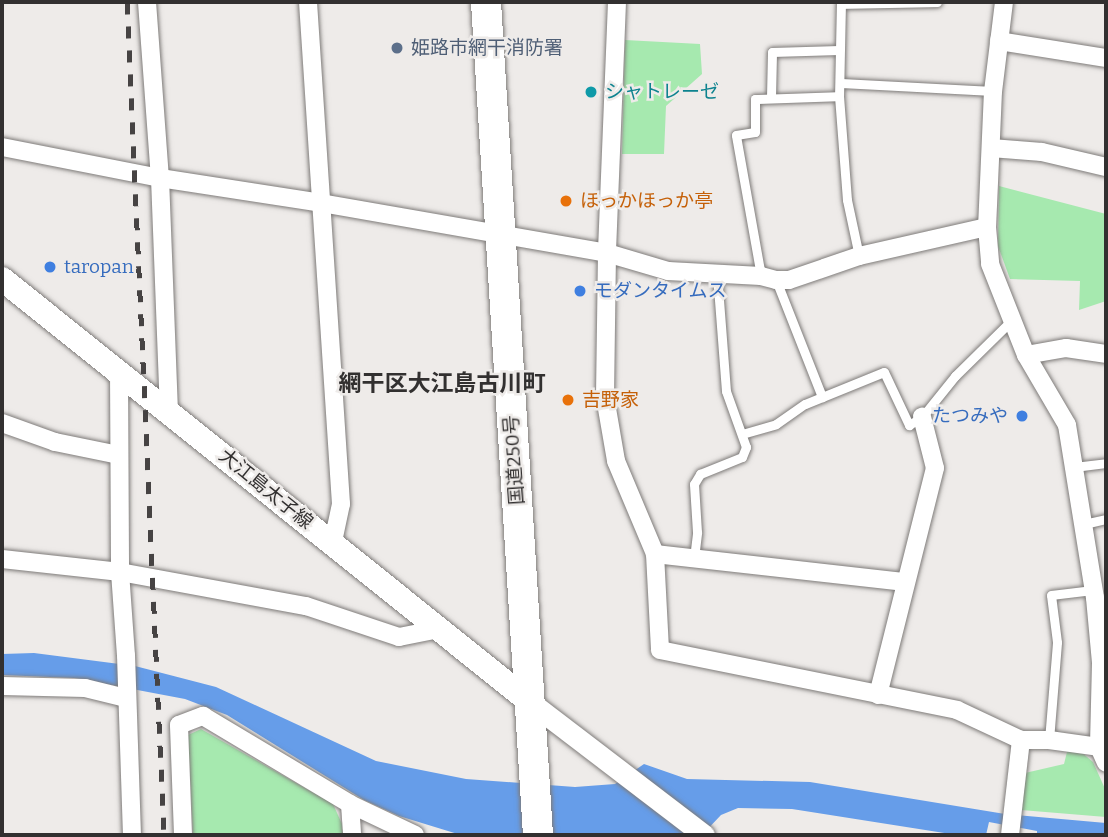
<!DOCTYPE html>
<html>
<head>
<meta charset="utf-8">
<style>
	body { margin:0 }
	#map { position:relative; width:1108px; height:837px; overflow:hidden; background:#eeebe9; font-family:Bitter,"Noto Sans JP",serif }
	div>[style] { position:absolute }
	.green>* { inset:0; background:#a6e9af }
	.water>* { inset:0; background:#669de9 }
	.roads { filter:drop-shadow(0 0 2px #7e7b79) drop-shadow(0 0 2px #7e7b79) }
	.service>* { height:9px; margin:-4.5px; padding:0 4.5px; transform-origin:4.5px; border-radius:4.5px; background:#fff }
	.minor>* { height:18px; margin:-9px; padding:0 9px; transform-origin:9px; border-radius:9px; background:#fff }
	.tertiary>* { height:21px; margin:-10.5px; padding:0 10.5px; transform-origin:10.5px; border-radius:10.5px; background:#fff }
	.secondary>* { height:24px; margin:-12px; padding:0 12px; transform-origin:12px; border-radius:12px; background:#fff }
	.trunk>* { height:30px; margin:-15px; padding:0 15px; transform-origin:15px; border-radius:15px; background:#fff }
	.rail>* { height:5px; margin-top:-2.5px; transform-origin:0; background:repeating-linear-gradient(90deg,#464343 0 12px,transparent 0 24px) }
	.dots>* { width:19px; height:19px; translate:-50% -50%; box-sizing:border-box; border:4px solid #eeebe9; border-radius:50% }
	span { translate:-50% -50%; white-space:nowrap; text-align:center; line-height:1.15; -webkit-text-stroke:5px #eeebe9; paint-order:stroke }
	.service-label { font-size:19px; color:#4e5e75 }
	.left { translate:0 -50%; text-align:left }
	.culture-label { font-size:19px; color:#0d838f }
	.food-label { font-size:19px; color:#c56008 }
	.shop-label { font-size:19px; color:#366cbe }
	.right { translate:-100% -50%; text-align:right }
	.street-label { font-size:19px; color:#323030 }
	.quarter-label { font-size:23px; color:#323030; font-weight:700 }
	.frame { position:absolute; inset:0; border:4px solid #323030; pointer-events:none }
</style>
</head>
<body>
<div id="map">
	<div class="green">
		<div style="clip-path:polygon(625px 40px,700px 44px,702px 74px,666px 106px,664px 154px,622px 154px)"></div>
		<div style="clip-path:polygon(999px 186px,1106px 214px,1106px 301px,1079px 310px,1080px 281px,1010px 279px,998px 246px)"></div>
		<div style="clip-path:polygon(201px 729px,333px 804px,342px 824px,343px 835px,193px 835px,188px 735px)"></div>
		<div style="clip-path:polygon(1068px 748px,1080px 751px,1093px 762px,1106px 791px,1106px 817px,1021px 810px,1025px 773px,1064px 764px)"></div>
	</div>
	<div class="water">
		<div style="clip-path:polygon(34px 653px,135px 666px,216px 687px,376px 761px,466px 779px,575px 787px,615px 784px,644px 764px,687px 779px,810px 782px,1005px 814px,1106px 823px,1106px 835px,1037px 835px,1037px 831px,989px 822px,986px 835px,957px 835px,792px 809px,738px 808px,721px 815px,702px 835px,461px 835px,399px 816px,364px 800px,227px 715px,185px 699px,74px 678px,2px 675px,2px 654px)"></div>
	</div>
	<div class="roads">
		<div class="service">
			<div style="left:841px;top:2px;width:94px;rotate:91.2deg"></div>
			<div style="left:839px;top:96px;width:104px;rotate:85.6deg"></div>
			<div style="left:847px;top:200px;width:57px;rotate:77.9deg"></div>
			<div style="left:841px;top:4px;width:96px;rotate:-1.2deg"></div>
			<div style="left:841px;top:83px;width:152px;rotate:3deg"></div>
			<div style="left:771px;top:97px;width:45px;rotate:-88.7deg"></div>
			<div style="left:772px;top:52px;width:67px;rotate:-1.7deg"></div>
			<div style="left:761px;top:276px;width:143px;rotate:-100.1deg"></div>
			<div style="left:736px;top:135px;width:19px;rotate:-9deg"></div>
			<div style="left:755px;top:132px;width:33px;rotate:-90deg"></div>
			<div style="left:755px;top:99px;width:84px;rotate:-2deg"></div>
			<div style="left:776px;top:280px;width:126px;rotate:68.5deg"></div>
			<div style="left:742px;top:434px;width:35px;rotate:-16deg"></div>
			<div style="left:776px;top:424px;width:35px;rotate:-35deg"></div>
			<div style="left:805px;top:404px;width:85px;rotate:-22.1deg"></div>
			<div style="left:884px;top:372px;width:59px;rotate:64.7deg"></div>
			<div style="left:909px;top:425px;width:15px;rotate:-32deg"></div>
			<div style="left:922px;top:417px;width:53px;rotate:-51.2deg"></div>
			<div style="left:955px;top:376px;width:78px;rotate:-44.5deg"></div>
			<div style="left:1074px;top:467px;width:32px;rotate:-7deg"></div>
			<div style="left:1084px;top:524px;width:23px;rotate:-13deg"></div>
			<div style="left:694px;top:558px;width:26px;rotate:-83deg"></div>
			<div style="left:697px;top:532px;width:48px;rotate:-93.6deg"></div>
			<div style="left:694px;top:484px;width:12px;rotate:-59deg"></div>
			<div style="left:700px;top:474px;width:45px;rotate:-22deg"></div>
			<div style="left:742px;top:457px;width:11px;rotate:-68deg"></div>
			<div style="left:746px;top:447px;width:59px;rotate:-109.7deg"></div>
			<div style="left:726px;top:391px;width:118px;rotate:-94.4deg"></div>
			<div style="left:1049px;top:740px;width:98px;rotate:-85.3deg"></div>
			<div style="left:1057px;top:642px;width:47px;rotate:-97.3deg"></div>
			<div style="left:1051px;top:595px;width:42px;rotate:-6.8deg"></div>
		</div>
		<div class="minor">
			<div style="left:147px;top:2px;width:176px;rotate:85.8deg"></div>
			<div style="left:160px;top:178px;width:233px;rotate:87.8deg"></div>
			<div style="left:308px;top:2px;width:503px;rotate:86.24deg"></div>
			<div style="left:341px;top:504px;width:40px;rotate:102deg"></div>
			<div style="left:617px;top:2px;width:251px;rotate:92.3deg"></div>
			<div style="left:607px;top:253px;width:144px;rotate:90.8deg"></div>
			<div style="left:605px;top:397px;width:65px;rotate:80.2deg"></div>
			<div style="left:616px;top:461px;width:101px;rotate:67.2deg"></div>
			<div style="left:655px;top:554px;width:96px;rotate:87deg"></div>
			<div style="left:660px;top:650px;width:303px;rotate:11.4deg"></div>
			<div style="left:957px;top:710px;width:71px;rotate:25.1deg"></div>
			<div style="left:1021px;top:740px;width:28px"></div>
			<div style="left:1049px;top:740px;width:50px;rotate:8deg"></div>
			<div style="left:1004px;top:2px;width:90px;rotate:97deg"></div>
			<div style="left:993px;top:91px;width:136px;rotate:92.5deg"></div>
			<div style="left:987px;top:227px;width:37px;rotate:85deg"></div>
			<div style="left:990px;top:264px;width:98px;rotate:68.4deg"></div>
			<div style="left:1026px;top:355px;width:81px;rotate:59.6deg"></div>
			<div style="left:1067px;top:425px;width:175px;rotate:80.8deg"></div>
			<div style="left:1095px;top:598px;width:65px;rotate:84.7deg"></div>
			<div style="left:1101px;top:663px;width:84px;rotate:91.4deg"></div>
			<div style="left:1099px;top:747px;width:17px;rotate:66deg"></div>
			<div style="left:999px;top:41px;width:108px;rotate:9deg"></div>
			<div style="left:2px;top:147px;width:161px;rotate:11.1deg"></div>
			<div style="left:160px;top:178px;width:163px;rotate:8.8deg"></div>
			<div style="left:321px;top:203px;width:290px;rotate:9.9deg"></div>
			<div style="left:607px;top:253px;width:64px;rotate:16.4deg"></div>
			<div style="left:668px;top:271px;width:93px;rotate:3.1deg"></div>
			<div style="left:761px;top:276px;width:16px;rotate:15deg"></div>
			<div style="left:776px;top:280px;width:13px"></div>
			<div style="left:789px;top:280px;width:74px;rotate:-18.9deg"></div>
			<div style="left:859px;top:256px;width:131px;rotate:-12.8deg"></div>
			<div style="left:991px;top:148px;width:51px;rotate:4.5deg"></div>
			<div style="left:1042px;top:152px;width:66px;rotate:13.2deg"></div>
			<div style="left:1026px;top:355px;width:41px;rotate:-9.9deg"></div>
			<div style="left:1066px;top:348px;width:40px;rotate:8.5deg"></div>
			<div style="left:119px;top:371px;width:201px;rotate:89.7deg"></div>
			<div style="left:120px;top:572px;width:83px;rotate:85.9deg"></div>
			<div style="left:126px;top:655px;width:180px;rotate:88.1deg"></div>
			<div style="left:2px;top:423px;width:56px;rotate:19.7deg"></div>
			<div style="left:55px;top:442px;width:65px;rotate:11.5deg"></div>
			<div style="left:655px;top:554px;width:252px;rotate:6.4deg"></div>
			<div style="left:2px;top:559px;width:119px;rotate:6.3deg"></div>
			<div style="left:120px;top:572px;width:189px;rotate:10.4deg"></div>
			<div style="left:306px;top:606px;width:98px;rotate:18.4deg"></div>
			<div style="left:399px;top:637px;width:41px;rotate:-11.3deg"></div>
			<div style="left:2px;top:686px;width:83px;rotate:1.4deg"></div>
			<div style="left:85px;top:688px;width:42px;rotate:13.7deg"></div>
			<div style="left:878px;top:695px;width:234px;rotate:-75.9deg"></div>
			<div style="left:935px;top:468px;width:53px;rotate:-104.3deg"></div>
			<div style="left:350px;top:804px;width:31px;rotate:86deg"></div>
			<div style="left:183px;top:835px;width:110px;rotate:-92.1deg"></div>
			<div style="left:179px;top:725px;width:26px;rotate:-21deg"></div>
			<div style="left:203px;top:716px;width:171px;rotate:30.9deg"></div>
			<div style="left:350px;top:804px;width:72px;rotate:25.5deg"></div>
			<div style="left:1010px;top:835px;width:96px;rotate:-83.4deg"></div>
		</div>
		<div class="tertiary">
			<div style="left:530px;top:702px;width:219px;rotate:37.4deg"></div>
		</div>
		<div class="secondary">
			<div style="left:2px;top:279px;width:677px;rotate:38.7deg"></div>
		</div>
		<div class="trunk">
			<div style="left:486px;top:2px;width:835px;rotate:86.43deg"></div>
		</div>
	</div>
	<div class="rail">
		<div style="left:127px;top:2px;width:834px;rotate:87.46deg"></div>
	</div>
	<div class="dots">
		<div style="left:397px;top:48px;background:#5c6f8a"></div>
		<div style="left:591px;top:92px;background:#0f9aa8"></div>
		<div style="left:566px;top:201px;background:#e8710a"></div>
		<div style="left:50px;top:267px;background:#3f7fe0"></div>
		<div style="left:580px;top:291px;background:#3f7fe0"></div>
		<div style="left:568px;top:400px;background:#e8710a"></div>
		<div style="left:1022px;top:416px;background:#3f7fe0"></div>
	</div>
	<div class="service-label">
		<span class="left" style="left:411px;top:48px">姫路市網干消防署</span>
	</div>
	<div class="culture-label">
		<span class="left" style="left:605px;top:92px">シャトレーゼ</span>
	</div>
	<div class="food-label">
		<span class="left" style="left:580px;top:201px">ほっかほっか亭</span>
		<span class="left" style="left:582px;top:400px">吉野家</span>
	</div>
	<div class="shop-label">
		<span class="left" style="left:64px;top:267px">taropan</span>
		<span class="left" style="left:594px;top:291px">モダンタイムス</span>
		<span class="right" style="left:1008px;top:416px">たつみや</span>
	</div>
	<div class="street-label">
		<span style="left:514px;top:460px;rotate:-94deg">国道250号</span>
		<span style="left:266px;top:489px;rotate:39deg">大江島太子線</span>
	</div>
	<div class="quarter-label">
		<span style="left:442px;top:383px">網干区大江島古川町</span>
	</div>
	<div class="frame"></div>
</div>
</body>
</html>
